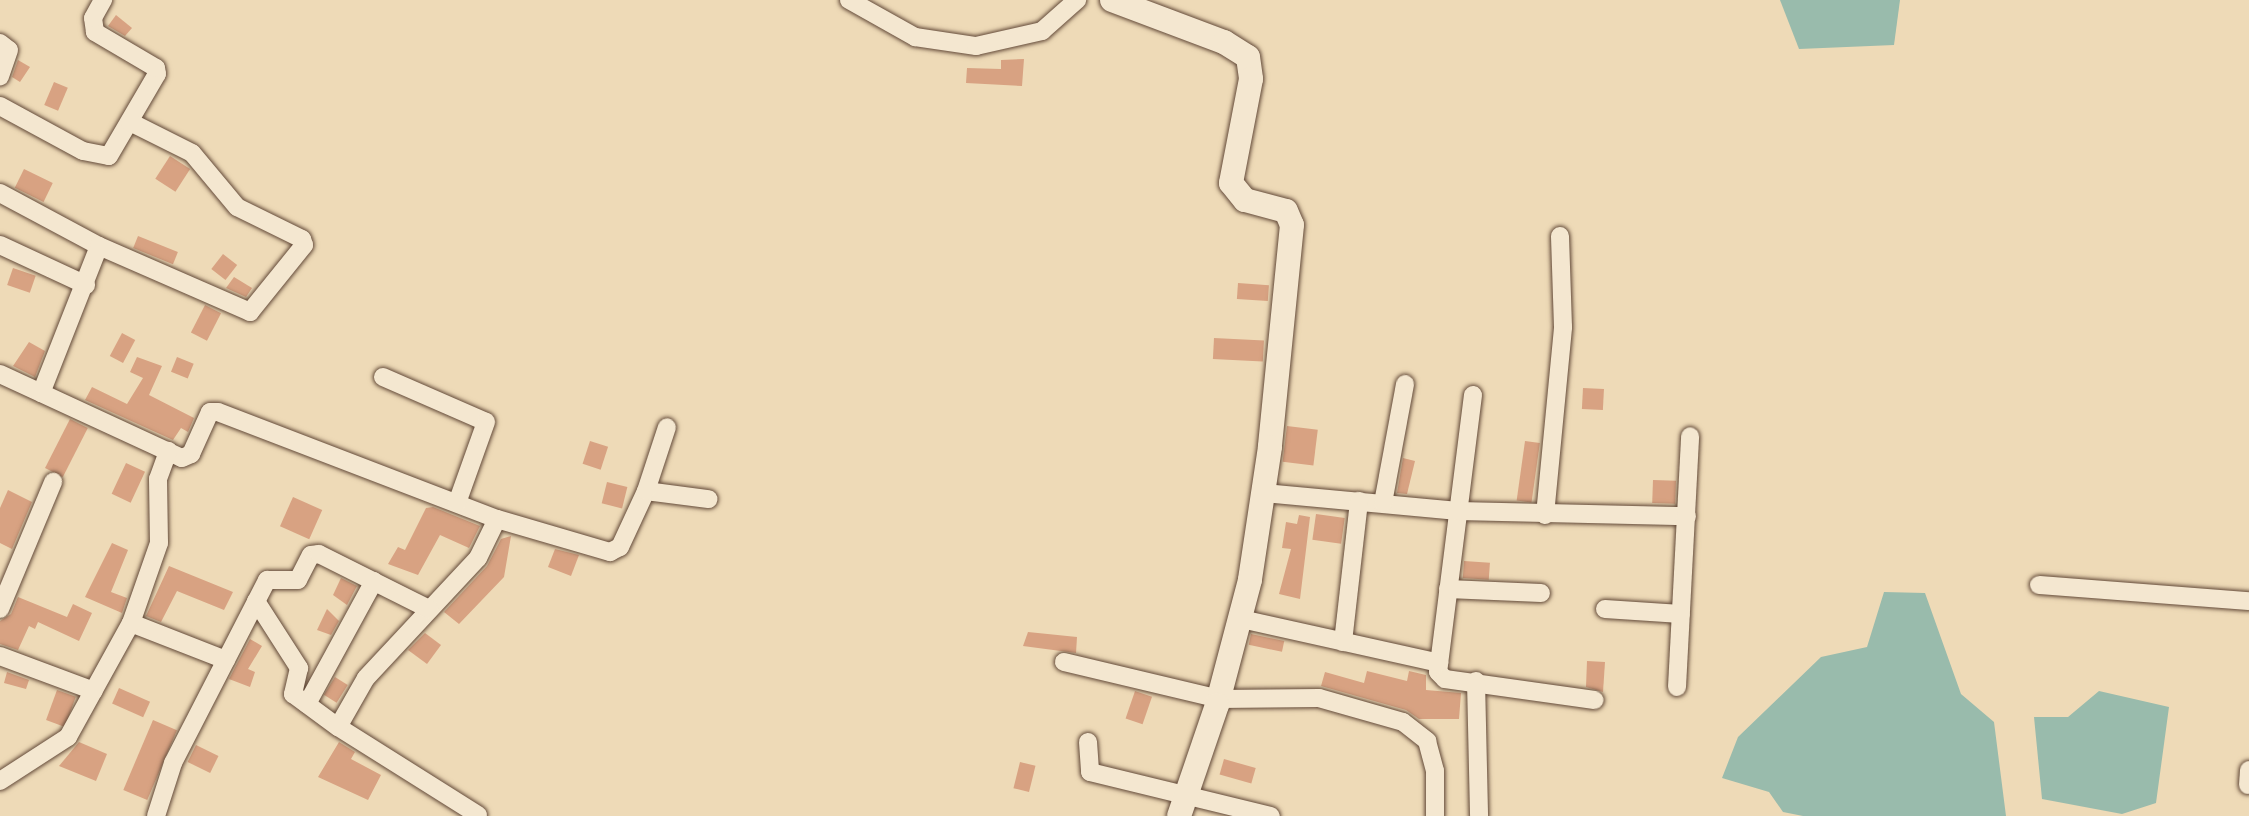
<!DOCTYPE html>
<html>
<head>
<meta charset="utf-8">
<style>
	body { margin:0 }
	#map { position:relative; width:2249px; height:816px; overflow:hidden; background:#eedab7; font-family:"Libre Caslon Text",serif }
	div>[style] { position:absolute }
	.water>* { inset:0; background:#99bbac }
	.building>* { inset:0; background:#d8a282; transform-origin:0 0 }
	.roads { filter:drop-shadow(0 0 2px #624938) drop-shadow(0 0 2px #624938) }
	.street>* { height:18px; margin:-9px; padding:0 9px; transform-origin:9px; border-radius:9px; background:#f4e7d0 }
	.secondary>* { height:24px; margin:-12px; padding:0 12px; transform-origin:12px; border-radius:12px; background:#f4e7d0 }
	span { translate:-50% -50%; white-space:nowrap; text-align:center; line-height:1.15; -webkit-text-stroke:8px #f4e7d0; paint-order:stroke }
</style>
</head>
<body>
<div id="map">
	<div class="water">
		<div style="clip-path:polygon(1780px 0,1900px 0,1894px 45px,1799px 49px)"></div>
		<div style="clip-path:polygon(1884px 592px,1925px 593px,1961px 694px,1994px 722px,2006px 816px,1803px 816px,1783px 812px,1769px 792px,1722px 778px,1738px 737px,1821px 657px,1867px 647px)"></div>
		<div style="clip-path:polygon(2099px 691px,2169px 707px,2156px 803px,2122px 814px,2042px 799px,2034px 717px,2068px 717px)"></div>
	</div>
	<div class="building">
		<div style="clip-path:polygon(116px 15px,132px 28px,125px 36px,108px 26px)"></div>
		<div style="clip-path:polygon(1024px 59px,1022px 86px,966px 83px,967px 68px,1001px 69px,1001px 60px)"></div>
		<div style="clip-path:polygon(18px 60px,30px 67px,20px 82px,12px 77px)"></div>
		<div style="left:54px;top:82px;width:15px;height:25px;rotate:23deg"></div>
		<div style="left:170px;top:156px;width:24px;height:27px;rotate:33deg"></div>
		<div style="left:24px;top:169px;width:32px;height:21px;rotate:26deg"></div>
		<div style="left:138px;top:236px;width:43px;height:13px;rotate:22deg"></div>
		<div style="left:223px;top:254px;width:18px;height:19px;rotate:38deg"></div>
		<div style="left:13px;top:268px;width:24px;height:18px;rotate:19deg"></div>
		<div style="clip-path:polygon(234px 277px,252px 288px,246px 297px,226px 288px)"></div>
		<div style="left:1238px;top:283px;width:31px;height:16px;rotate:4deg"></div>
		<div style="left:205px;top:305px;width:18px;height:31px;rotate:27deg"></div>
		<div style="left:122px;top:333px;width:15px;height:26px;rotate:28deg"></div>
		<div style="left:1214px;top:338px;width:50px;height:21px;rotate:3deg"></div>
		<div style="clip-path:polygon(29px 342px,45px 351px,35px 377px,13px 366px)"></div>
		<div style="clip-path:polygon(137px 357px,162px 366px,149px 395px,194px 418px,188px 432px,181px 428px,173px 440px,85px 400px,92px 387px,127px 404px,143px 378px,130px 372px)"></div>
		<div style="left:177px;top:357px;width:18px;height:16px;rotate:22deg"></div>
		<div style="left:1583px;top:388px;width:21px;height:21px;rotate:3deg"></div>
		<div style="left:70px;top:419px;width:20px;height:55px;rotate:27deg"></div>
		<div style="left:1287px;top:426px;width:31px;height:36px;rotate:7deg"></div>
		<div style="left:590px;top:441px;width:19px;height:24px;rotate:18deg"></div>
		<div style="left:1525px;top:441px;width:15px;height:60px;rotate:8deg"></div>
		<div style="clip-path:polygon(1403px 458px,1415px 461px,1407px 494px,1397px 493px)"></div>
		<div style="left:126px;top:463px;width:21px;height:34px;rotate:25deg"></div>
		<div style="left:1653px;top:480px;width:23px;height:23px;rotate:2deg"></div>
		<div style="left:607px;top:482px;width:21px;height:22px;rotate:14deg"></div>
		<div style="clip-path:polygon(8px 490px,32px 502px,12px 549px,0 543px,0 508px)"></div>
		<div style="left:293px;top:497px;width:32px;height:32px;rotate:24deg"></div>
		<div style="clip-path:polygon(433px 507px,480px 526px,469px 548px,440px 535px,418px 575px,388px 564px,398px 547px,405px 550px,426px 508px)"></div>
		<div style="left:1316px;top:514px;width:29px;height:26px;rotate:8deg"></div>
		<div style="clip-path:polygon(1299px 515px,1310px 517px,1300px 599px,1279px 594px,1291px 549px,1282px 548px,1286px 522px,1297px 524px)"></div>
		<div style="clip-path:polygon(511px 536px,504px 577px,459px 624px,444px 612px,487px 566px,501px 539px)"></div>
		<div style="clip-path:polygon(112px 543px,128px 550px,111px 592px,127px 598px,122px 613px,85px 597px)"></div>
		<div style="clip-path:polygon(555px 549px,579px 555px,571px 576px,548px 567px)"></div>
		<div style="left:1464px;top:561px;width:26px;height:17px;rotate:4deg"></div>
		<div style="clip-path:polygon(169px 566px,233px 592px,224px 610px,177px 591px,161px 622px,146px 616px)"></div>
		<div style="clip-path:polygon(341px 578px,357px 586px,347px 605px,333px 595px)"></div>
		<div style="clip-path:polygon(18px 597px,67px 617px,73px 604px,92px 613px,79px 641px,38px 622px,35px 629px,29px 626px,18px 650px,0 644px,0 621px,11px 614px)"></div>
		<div style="clip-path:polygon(327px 609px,339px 621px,331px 635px,317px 630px)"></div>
		<div style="clip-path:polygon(1028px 632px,1077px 637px,1076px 653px,1023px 646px)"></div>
		<div style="clip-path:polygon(425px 633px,441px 645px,427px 664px,408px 650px)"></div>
		<div style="left:1251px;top:634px;width:34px;height:11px;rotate:12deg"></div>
		<div style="clip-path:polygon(250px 639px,262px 646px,248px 669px,255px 672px,250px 687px,229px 679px)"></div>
		<div style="clip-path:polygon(1587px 661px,1605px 662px,1603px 692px,1586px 687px)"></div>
		<div style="clip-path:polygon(1367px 671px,1407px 681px,1409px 671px,1426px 675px,1426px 690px,1461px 693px,1459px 719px,1419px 719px,1406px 710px,1321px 686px,1325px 672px,1364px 683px)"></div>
		<div style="clip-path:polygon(7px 672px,29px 680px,26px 689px,4px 683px)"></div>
		<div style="left:335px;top:677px;width:15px;height:21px;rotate:32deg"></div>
		<div style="left:119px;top:688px;width:34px;height:17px;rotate:24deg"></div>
		<div style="left:57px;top:690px;width:20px;height:32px;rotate:20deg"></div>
		<div style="left:1135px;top:691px;width:18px;height:29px;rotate:19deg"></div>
		<div style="left:153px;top:720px;width:26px;height:76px;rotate:23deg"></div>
		<div style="clip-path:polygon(79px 742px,107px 754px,96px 781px,59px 766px)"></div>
		<div style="clip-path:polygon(339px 742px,355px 752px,351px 759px,381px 775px,368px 800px,318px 777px)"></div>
		<div style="left:196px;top:745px;width:25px;height:19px;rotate:26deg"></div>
		<div style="left:1224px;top:759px;width:33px;height:16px;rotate:16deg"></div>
		<div style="left:1020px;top:762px;width:16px;height:27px;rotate:14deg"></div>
	</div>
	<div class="roads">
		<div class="street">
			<div style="left:849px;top:0;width:76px;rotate:29.3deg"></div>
			<div style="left:915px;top:37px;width:62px;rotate:8.4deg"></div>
			<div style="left:976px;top:46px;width:68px;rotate:-12.8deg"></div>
			<div style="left:1042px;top:31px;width:47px;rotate:-41.5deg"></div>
			<div style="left:0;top:43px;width:11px;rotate:38deg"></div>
			<div style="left:9px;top:50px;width:28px;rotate:109deg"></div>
			<div style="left:0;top:106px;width:94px;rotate:28.5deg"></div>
			<div style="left:83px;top:151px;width:26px;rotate:11deg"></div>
			<div style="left:109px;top:156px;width:95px;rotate:-59.7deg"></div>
			<div style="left:157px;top:74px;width:6px;rotate:-99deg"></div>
			<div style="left:156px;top:68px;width:71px;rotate:-149.5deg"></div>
			<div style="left:95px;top:32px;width:14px;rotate:-98deg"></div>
			<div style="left:93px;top:18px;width:21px;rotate:-61deg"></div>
			<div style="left:0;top:193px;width:112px;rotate:28.2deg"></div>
			<div style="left:99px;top:246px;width:158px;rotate:111.5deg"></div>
			<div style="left:0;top:245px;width:95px;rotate:24.9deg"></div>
			<div style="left:99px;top:246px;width:165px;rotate:23.6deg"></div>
			<div style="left:250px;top:312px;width:86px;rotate:-51.1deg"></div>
			<div style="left:304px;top:245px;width:6px;rotate:-108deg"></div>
			<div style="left:302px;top:239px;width:72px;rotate:-153.8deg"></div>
			<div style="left:237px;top:207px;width:70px;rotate:-129.8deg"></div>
			<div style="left:192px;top:153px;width:69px;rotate:-153.4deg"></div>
			<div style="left:0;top:374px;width:200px;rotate:24.8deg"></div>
			<div style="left:182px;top:458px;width:10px;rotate:-24deg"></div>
			<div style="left:191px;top:454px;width:46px;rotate:-65.7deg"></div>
			<div style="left:210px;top:412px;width:8px"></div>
			<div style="left:218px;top:412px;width:299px;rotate:21deg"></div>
			<div style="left:497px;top:519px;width:118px;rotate:16.3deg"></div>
			<div style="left:610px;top:552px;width:11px;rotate:-27deg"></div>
			<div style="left:620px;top:547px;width:62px;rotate:-65.1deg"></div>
			<div style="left:646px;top:491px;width:63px;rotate:7.4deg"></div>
			<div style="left:383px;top:377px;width:112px;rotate:23.6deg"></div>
			<div style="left:486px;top:422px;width:86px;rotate:109.7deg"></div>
			<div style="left:1473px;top:395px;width:279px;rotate:97.2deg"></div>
			<div style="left:1438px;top:672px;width:10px;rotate:45deg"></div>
			<div style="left:1445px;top:679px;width:151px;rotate:8deg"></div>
			<div style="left:646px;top:491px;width:67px;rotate:-71.8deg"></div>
			<div style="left:1264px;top:493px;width:195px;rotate:5.3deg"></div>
			<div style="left:1458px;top:511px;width:229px;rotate:1.3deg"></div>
			<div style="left:1383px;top:503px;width:121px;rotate:-79.5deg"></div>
			<div style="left:1545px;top:515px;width:189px;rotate:-84.5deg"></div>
			<div style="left:1563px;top:327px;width:91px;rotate:-91.9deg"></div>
			<div style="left:2039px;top:585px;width:211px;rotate:4.4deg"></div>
			<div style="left:1448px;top:589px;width:93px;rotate:2.5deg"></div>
			<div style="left:256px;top:601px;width:80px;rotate:57.3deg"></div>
			<div style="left:299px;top:668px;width:27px;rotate:103deg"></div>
			<div style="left:293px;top:694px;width:56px;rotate:36.3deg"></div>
			<div style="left:0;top:609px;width:138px;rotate:-67.3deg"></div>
			<div style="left:1605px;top:609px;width:76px;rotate:3.8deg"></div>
			<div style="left:1241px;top:619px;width:203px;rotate:12.5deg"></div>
			<div style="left:131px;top:623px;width:102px;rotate:21.3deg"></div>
			<div style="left:1343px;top:642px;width:142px;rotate:-83.5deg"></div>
			<div style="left:0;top:656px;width:100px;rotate:20.4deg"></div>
			<div style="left:1064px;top:662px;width:159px;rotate:13.4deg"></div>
			<div style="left:1219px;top:699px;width:100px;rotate:-0.6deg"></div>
			<div style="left:1319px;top:698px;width:87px;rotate:15.9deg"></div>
			<div style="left:1403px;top:722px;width:31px;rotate:38deg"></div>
			<div style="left:1427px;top:741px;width:31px;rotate:75deg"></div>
			<div style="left:1435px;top:771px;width:45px;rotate:90deg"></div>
			<div style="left:1476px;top:681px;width:135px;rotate:88.7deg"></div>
			<div style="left:1677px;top:687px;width:251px;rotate:-87deg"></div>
			<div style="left:307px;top:704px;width:140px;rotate:-61.4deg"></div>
			<div style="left:1088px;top:742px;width:30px;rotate:86deg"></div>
			<div style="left:1090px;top:772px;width:186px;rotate:13.7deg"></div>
			<div style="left:0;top:781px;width:81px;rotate:-32.9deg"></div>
			<div style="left:68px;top:737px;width:130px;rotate:-61.1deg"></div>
			<div style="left:131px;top:623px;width:85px;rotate:-70.7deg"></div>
			<div style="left:159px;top:543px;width:64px;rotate:-90.9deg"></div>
			<div style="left:158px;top:479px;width:30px;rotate:-70deg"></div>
			<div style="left:2248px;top:785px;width:15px;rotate:-86deg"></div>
			<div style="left:478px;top:815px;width:165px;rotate:-147.8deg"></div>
			<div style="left:338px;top:727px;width:56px;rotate:-60.3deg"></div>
			<div style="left:366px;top:678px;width:164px;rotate:-47deg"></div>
			<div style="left:478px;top:558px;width:43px;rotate:-64deg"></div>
			<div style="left:156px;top:816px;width:56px;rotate:-72.2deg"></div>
			<div style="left:173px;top:763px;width:206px;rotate:-62.8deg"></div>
			<div style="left:267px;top:580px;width:31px"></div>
			<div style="left:298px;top:580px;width:28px;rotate:-63deg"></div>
			<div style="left:311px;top:555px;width:8px;rotate:-7deg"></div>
			<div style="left:319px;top:554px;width:123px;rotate:26.6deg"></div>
		</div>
		<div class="secondary">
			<div style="left:1112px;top:0;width:120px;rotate:20.6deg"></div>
			<div style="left:1224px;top:42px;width:28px;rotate:32deg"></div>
			<div style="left:1248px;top:57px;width:22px;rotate:82deg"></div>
			<div style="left:1251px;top:79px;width:106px;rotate:100.9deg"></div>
			<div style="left:1231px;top:183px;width:22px;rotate:51deg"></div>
			<div style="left:1245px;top:200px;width:42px;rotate:15deg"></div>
			<div style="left:1286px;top:211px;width:15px;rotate:67deg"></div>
			<div style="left:1292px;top:225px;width:223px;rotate:95.7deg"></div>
			<div style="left:1270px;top:447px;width:134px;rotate:98.6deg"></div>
			<div style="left:1250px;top:580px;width:129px;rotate:104.8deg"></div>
			<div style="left:1217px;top:705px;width:117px;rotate:108.9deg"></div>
		</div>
	</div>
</div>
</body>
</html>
